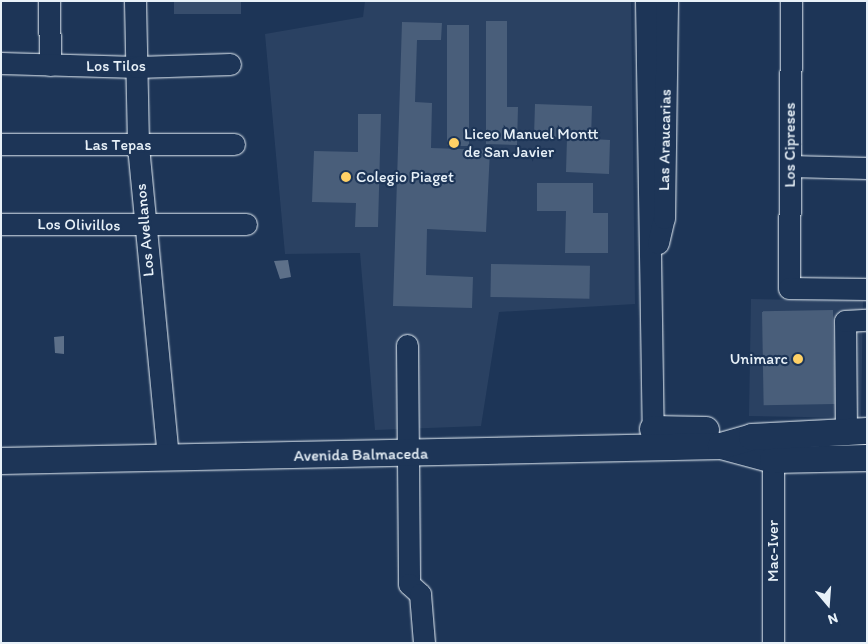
<!DOCTYPE html>
<html>
<head>
<meta charset="utf-8">
<style>
	body { margin:0 }
	#map { position:relative; width:868px; height:644px; overflow:hidden; background:#1d3557; font-family:Itim,sans-serif }
	div>[style] { position:absolute }
	.built>* { inset:0; background:#2a4162; transform-origin:0 0 }
	.green>* { inset:0; background:#374d6c; transform-origin:0 0 }
	.water>* { inset:0; background:#5d7089 }
	.building>* { inset:0; background:#495e7a; transform-origin:0 0 }
	.roads { filter:drop-shadow(0 0 1px #e8f1f8) drop-shadow(0 0 1px #e8f1f8) }
	.minor>* { height:21px; margin:-10.5px; padding:0 10.5px; transform-origin:10.5px; border-radius:10.5px; background:#1d3557 }
	.major>* { height:26px; margin:-13px; padding:0 13px; transform-origin:13px; border-radius:13px; background:#1d3557 }
	.dots>* { width:14px; height:14px; translate:-50% -50%; box-sizing:border-box; border:2px solid #1d3557; border-radius:50% }
	span { translate:-50% -50%; white-space:nowrap; text-align:center; line-height:1.15; -webkit-text-stroke:4.5px #1d3557; paint-order:stroke }
	.street-label { font-size:16px; color:#e8f1f8 }
	.poi-label { font-size:16px; color:#e8f1f8 }
	.left { translate:0 -50%; text-align:left }
	.right { translate:-100% -50%; text-align:right }
	.frame { position:absolute; inset:0; border:2px solid #e8f1f8; pointer-events:none }
	.north { position:absolute; left:803px; top:579px; width:50px; height:50px; -webkit-text-stroke:4px #1d3557; paint-order:stroke; rotate:162deg; font-size:14px; font-weight:700; line-height:20px; text-align:center; color:#e8f1f8 }
	.north::after { content:''; display:block; margin:auto; width:18px; height:22px; background:#e8f1f8; clip-path:polygon(50% 0,100% 100%,50% 72%,0 100%) }
</style>
</head>
<body>
<div id="map">
	<div class="built">
		<div style="clip-path:polygon(365px 1px,631px 1px,635px 304px,499px 312px,481px 426px,375px 430px,360px 253px,285px 254px,265px 34px,363px 17px)"></div>
		<div style="left:863px;top:301px;width:117px;height:112px;rotate:91deg"></div>
	</div>
	<div class="green">
		<div style="left:174px;top:1px;width:67px;height:13px"></div>
	</div>
	<div class="water">
		<div style="clip-path:polygon(288px 260px,291px 277px,280px 279px,274px 261px)"></div>
		<div style="clip-path:polygon(64px 336px,64px 354px,55px 353px,54px 337px)"></div>
	</div>
	<div class="building">
		<div style="clip-path:polygon(486px 21px,507px 21px,507px 107px,518px 107px,517px 145px,486px 144px)"></div>
		<div style="clip-path:polygon(402px 22px,442px 23px,441px 40px,417px 40px,415px 102px,432px 103px,431px 148px,490px 150px,486px 232px,427px 229px,426px 275px,473px 277px,472px 308px,393px 306px)"></div>
		<div style="left:447px;top:25px;width:22px;height:121px"></div>
		<div style="clip-path:polygon(535px 104px,592px 106px,591px 139px,610px 140px,609px 174px,566px 172px,567px 138px,534px 136px)"></div>
		<div style="clip-path:polygon(358px 114px,381px 114px,378px 227px,355px 227px,356px 203px,312px 202px,314px 151px,358px 152px)"></div>
		<div style="clip-path:polygon(537px 183px,593px 183px,593px 213px,608px 213px,608px 253px,565px 253px,566px 211px,537px 211px)"></div>
		<div style="left:491px;top:264px;width:99px;height:33px;rotate:1deg"></div>
		<div style="left:833px;top:310px;width:94px;height:71px;rotate:89deg"></div>
	</div>
	<div class="roads">
		<div class="minor">
			<div style="left:49px;top:1px;width:64px;rotate:89.1deg"></div>
			<div style="left:135px;top:1px;width:145px;rotate:88.8deg"></div>
			<div style="left:138px;top:146px;width:313px;rotate:84.5deg"></div>
			<div style="left:646px;top:1px;width:442px;rotate:89.1deg"></div>
			<div style="left:791px;top:1px;width:287px;rotate:90.4deg"></div>
			<div style="left:789px;top:288px;width:78px;rotate:0.7deg"></div>
			<div style="left:1px;top:63px;width:136px;rotate:1.7deg"></div>
			<div style="left:137px;top:67px;width:93px;rotate:-1.8deg"></div>
			<div style="left:1px;top:144px;width:233px"></div>
			<div style="left:790px;top:166px;width:77px;rotate:1.5deg"></div>
			<div style="left:1px;top:224px;width:245px"></div>
			<div style="left:658px;top:243px;width:26px;rotate:-77deg"></div>
			<div style="left:664px;top:218px;width:217px;rotate:-89.2deg"></div>
			<div style="left:407px;top:345px;width:239px;rotate:89.5deg"></div>
			<div style="left:409px;top:584px;width:15px;rotate:42deg"></div>
			<div style="left:420px;top:594px;width:49px;rotate:85.3deg"></div>
			<div style="left:846px;top:432px;width:111px;rotate:-90.5deg"></div>
			<div style="left:845px;top:321px;width:22px;rotate:-3deg"></div>
			<div style="left:773px;top:460px;width:183px;rotate:90deg"></div>
		</div>
		<div class="major">
			<div style="left:653px;top:429px;width:53px;rotate:1.1deg"></div>
			<div style="left:721px;top:446px;width:54px;rotate:15.1deg"></div>
			<div style="left:773px;top:460px;width:94px;rotate:-1.2deg"></div>
			<div style="left:1px;top:461px;width:720px;rotate:-1.19deg"></div>
			<div style="left:721px;top:446px;width:32px;rotate:-16deg"></div>
			<div style="left:752px;top:437px;width:115px;rotate:-3deg"></div>
		</div>
	</div>
	<div class="dots">
		<div style="left:454px;top:143px;background:#ffd166"></div>
		<div style="left:346px;top:177px;background:#ffd166"></div>
		<div style="left:798px;top:359px;background:#ffd166"></div>
	</div>
	<div class="street-label">
		<span style="left:116px;top:66px">Los Tilos</span>
		<span style="left:665px;top:140px;rotate:-89deg">Las Araucarias</span>
		<span style="left:118px;top:145px">Las Tepas</span>
		<span style="left:790px;top:145px;rotate:-90deg">Los Cipreses</span>
		<span style="left:79px;top:225px;rotate:1deg">Los Olivillos</span>
		<span style="left:145px;top:230px;rotate:-95deg">Los Avellanos</span>
		<span style="left:361px;top:455px;rotate:-1deg">Avenida Balmaceda</span>
		<span style="left:773px;top:551px;rotate:-90deg">Mac-Iver</span>
	</div>
	<div class="poi-label">
		<span class="left" style="left:464px;top:143px">Liceo Manuel Montt<br>de San Javier</span>
		<span class="left" style="left:356px;top:177px">Colegio Piaget</span>
		<span class="right" style="left:788px;top:359px">Unimarc</span>
	</div>
	<div class="frame"></div>
	<div class="north">N</div>
</div>
</body>
</html>
